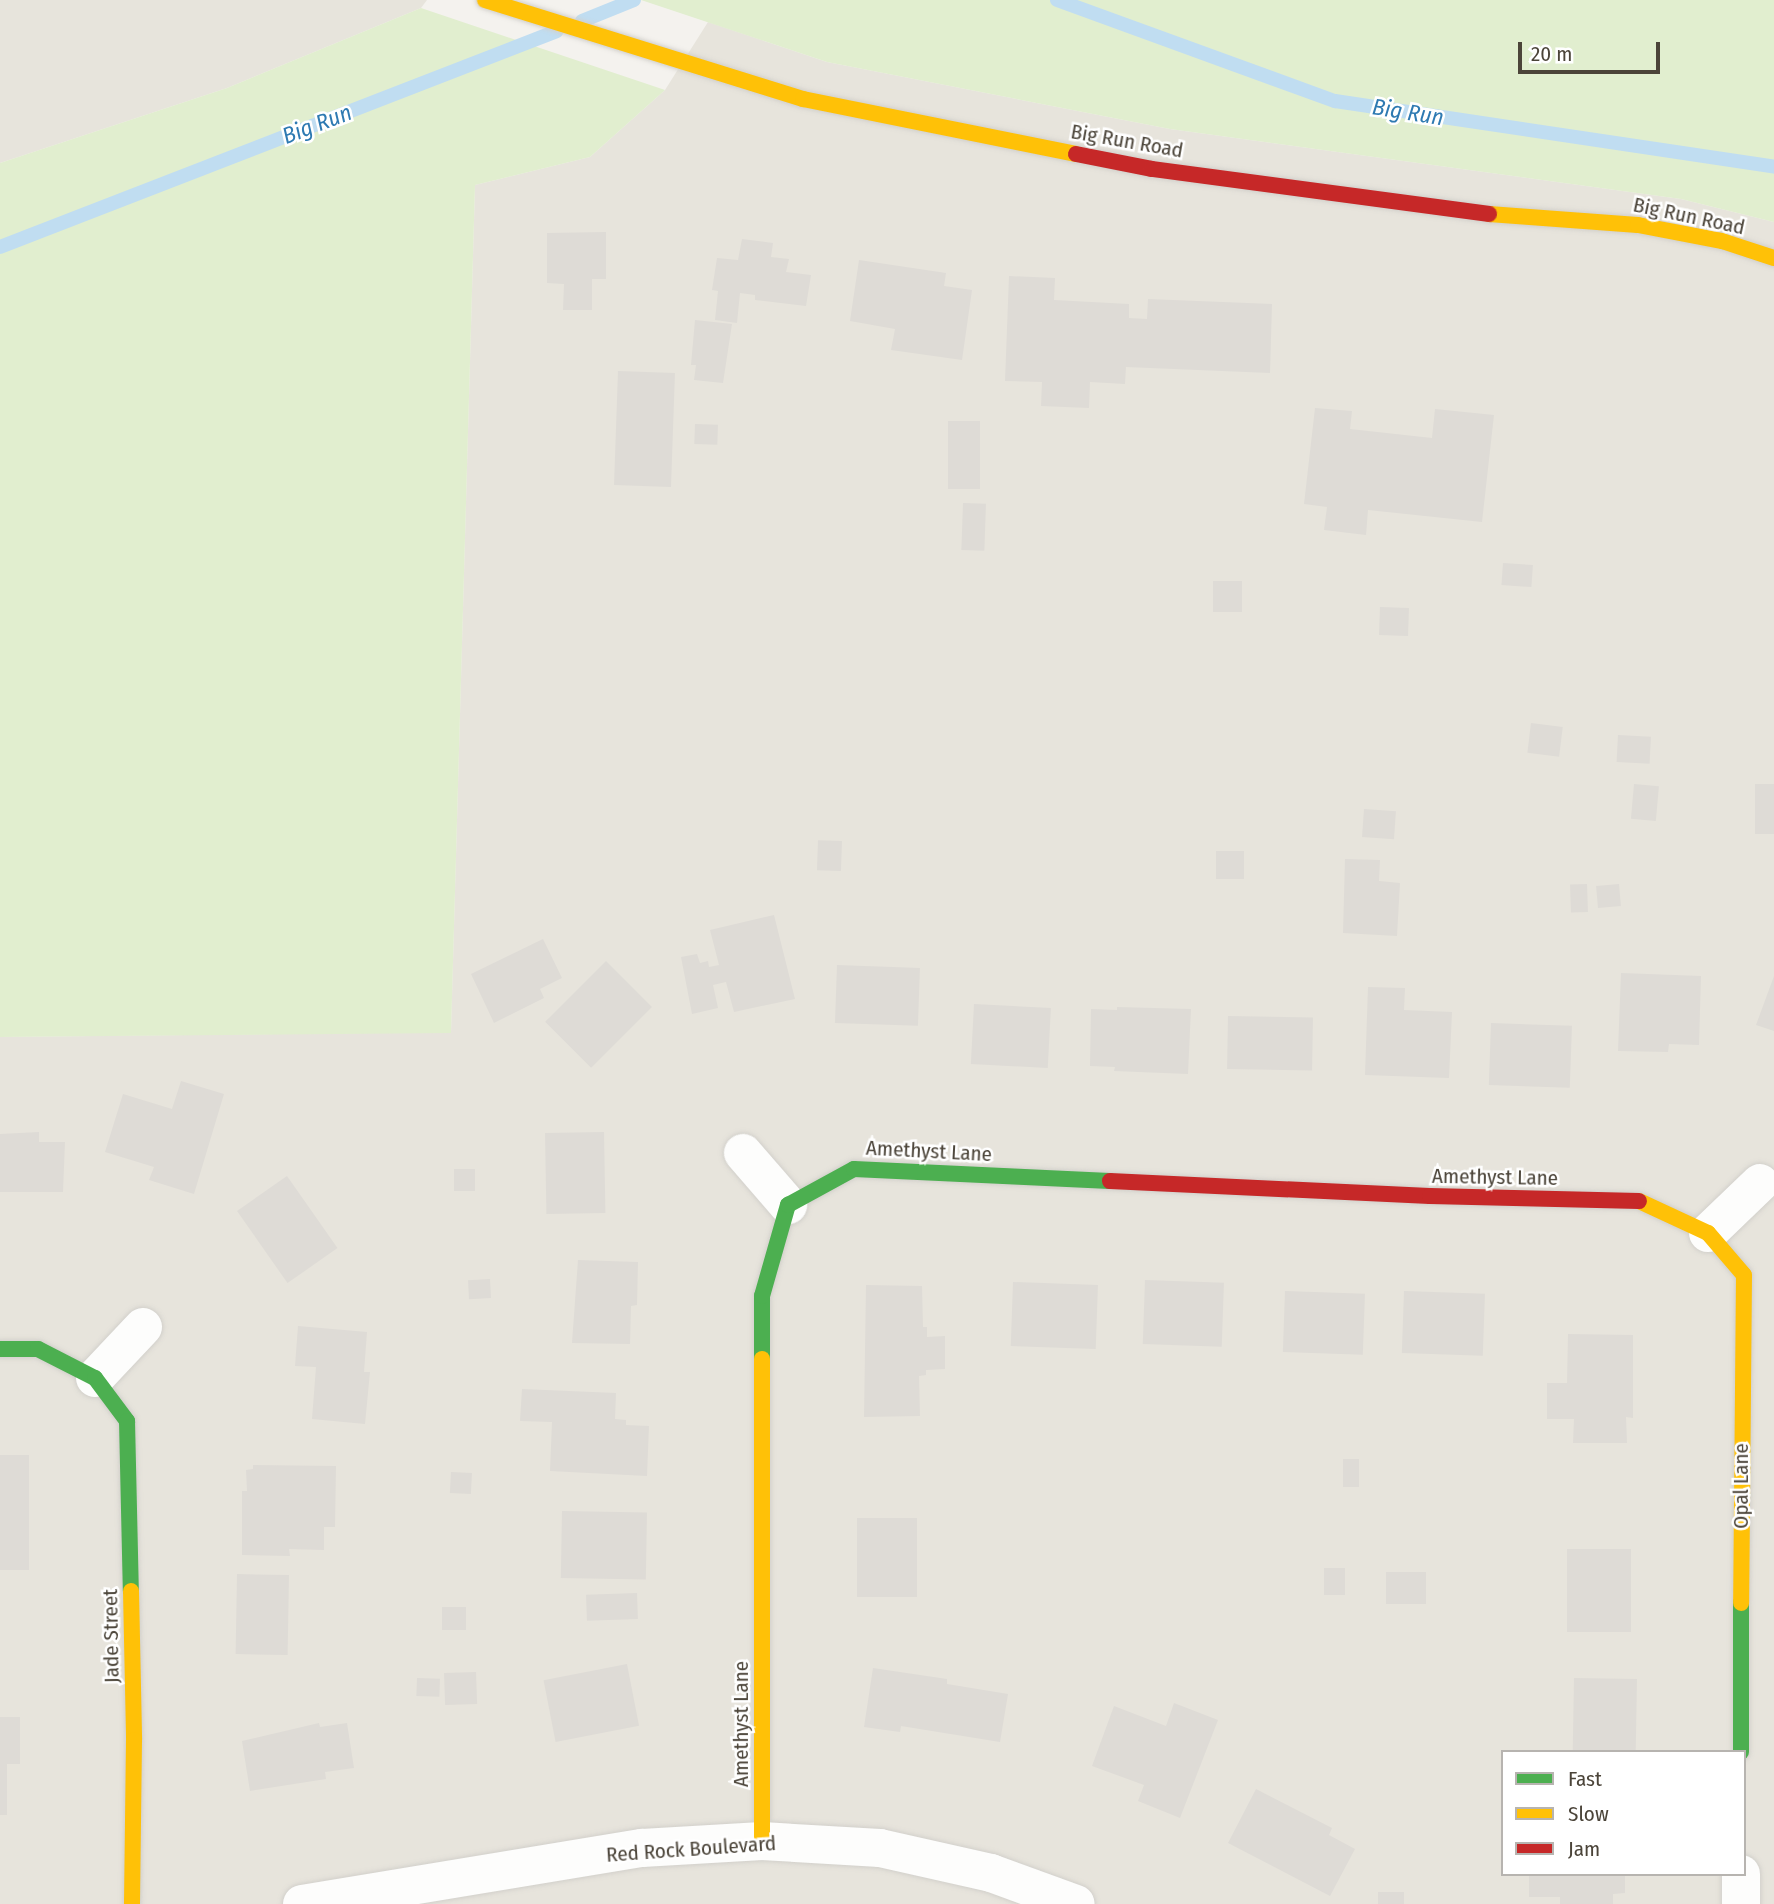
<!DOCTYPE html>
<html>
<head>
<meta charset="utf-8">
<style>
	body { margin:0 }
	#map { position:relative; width:1774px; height:1904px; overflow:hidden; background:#f4f2ee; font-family:"Fira Sans Condensed",sans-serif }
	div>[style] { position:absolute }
	.residential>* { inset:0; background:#e7e4dc }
	.green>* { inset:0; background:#e1eecf }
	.stream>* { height:14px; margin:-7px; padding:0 7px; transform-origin:7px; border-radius:7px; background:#c0ddf1 }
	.building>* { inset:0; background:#dedbd6; transform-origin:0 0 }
	.roads { filter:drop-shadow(0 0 2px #d2d0cb) drop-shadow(0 0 2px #d2d0cb) }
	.street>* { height:38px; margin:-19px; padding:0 19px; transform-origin:19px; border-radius:19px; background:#fdfdfc }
	.fast>* { height:16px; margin:-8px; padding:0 8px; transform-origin:8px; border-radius:8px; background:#4caf50 }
	.slow>* { height:16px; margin:-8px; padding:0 8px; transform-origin:8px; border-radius:8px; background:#ffc107 }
	.jam>* { height:16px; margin:-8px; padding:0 8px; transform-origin:8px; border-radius:8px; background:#c62828 }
	span { translate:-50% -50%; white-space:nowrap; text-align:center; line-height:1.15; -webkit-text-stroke:5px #fff; paint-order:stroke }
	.street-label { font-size:21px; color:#4b4439 }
	.water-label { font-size:23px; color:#2e7ab2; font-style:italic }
	.legend { position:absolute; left:1501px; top:1750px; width:245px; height:126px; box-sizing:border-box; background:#fff; border:2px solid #b7b4b0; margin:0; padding:9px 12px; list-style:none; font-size:21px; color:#4b4439 }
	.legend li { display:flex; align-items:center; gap:14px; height:35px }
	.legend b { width:35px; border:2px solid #b7b4b0 }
	.scale { position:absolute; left:1518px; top:42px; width:142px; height:32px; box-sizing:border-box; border:4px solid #4b4439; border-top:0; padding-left:9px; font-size:21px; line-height:24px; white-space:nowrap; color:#4b4439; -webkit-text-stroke:5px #fff; paint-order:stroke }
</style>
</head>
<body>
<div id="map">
	<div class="residential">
		<div style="clip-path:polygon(0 0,427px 0,421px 8px,227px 88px,0 163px)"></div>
		<div style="clip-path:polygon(evenodd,708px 22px,827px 62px,1170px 129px,1681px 199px,1774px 222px,1774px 1904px,0 1904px,0 1037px,451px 1032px,475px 185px,590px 157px,665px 90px,708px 22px,1503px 1752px,1744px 1752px,1744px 1874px,1503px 1874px,1503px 1752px)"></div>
	</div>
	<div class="green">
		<div style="clip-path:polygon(641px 0,1774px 0,1774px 222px,1681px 199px,1170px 129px,827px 62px)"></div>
		<div style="clip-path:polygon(421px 8px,665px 90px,590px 157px,475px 185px,451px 1033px,0 1037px,0 163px,227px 88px)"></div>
	</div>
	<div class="stream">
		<div style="left:1057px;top:0;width:296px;rotate:20deg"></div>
		<div style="left:1335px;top:101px;width:444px;rotate:8.5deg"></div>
		<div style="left:582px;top:21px;width:56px;rotate:-22deg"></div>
		<div style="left:0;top:247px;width:597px;rotate:-21.2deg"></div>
	</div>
	<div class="building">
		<div style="clip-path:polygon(606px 232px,606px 279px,592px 279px,592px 310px,563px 310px,564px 284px,547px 283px,547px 233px)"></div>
		<div style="clip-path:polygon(742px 239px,773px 243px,771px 257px,789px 259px,786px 272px,811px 275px,806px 306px,755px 300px,755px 295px,740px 293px,737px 323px,715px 320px,718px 291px,712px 290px,717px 258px,738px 260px)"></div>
		<div style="clip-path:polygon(859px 260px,946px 273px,944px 286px,972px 290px,962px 360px,891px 350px,895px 329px,850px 321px)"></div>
		<div style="clip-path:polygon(1009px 276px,1055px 278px,1054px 300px,1129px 304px,1129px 318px,1147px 319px,1148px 299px,1272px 304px,1270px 373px,1126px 367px,1125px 384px,1090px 382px,1089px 408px,1041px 406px,1042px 382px,1005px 381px)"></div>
		<div style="clip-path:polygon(695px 320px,732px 324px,723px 383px,694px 380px,696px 365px,691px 365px)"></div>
		<div style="left:618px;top:371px;width:57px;height:114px;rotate:2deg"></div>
		<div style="clip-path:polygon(1315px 408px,1352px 411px,1350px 429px,1432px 438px,1435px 409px,1494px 415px,1482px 522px,1368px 510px,1366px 535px,1324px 530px,1327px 507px,1304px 504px)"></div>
		<div style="left:948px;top:421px;width:32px;height:68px"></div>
		<div style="left:695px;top:424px;width:23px;height:20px;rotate:2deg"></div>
		<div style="left:963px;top:503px;width:23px;height:47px;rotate:2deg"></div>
		<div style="left:1503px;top:563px;width:30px;height:22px;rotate:4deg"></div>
		<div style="left:1213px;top:581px;width:29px;height:31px"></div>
		<div style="left:1380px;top:607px;width:29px;height:28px;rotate:2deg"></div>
		<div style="left:1531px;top:723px;width:32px;height:30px;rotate:7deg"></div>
		<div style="left:1618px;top:735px;width:33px;height:27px;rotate:3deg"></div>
		<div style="left:1634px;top:784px;width:25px;height:35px;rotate:5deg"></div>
		<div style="left:1755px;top:784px;width:19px;height:50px"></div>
		<div style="left:1364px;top:809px;width:32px;height:28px;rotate:4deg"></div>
		<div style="left:842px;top:841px;width:30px;height:24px;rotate:92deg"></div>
		<div style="left:1216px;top:851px;width:28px;height:28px"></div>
		<div style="clip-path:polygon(1345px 859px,1380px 860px,1379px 881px,1400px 883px,1397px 936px,1343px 933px)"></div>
		<div style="left:1587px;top:884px;width:28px;height:17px;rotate:88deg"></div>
		<div style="left:1619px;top:884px;width:22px;height:23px;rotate:85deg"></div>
		<div style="clip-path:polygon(774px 915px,795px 999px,734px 1012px,726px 982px,713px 985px,718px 1008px,692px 1014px,681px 957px,697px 954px,700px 963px,708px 961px,709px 967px,719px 965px,710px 930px)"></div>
		<div style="clip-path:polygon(543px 939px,562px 978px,540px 989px,544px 998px,494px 1023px,471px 974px)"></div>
		<div style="left:606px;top:961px;width:65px;height:86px;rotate:45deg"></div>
		<div style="left:837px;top:965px;width:83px;height:58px;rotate:2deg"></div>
		<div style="clip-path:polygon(1621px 973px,1701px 976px,1699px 1045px,1669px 1044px,1668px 1052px,1618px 1051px)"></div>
		<div style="clip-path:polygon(1774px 976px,1774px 1031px,1756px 1025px)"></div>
		<div style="clip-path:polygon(1368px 987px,1405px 988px,1404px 1010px,1452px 1012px,1449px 1078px,1365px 1075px)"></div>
		<div style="left:974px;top:1004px;width:77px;height:60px;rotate:3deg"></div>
		<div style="clip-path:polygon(1117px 1007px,1191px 1009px,1188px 1074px,1114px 1071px,1115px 1067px,1090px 1066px,1091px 1009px,1117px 1010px)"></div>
		<div style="left:1228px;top:1016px;width:85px;height:53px;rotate:1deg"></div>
		<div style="left:1491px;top:1023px;width:81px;height:62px;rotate:2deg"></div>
		<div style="clip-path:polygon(181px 1081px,224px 1094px,194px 1194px,149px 1180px,154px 1167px,105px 1152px,123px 1094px,172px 1109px)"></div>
		<div style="clip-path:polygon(39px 1132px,39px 1142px,65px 1142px,63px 1192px,0 1192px,0 1134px)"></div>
		<div style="left:604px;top:1132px;width:81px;height:59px;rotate:89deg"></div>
		<div style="left:454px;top:1169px;width:21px;height:22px"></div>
		<div style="left:287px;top:1176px;width:88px;height:61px;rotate:55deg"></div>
		<div style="clip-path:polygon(578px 1260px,638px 1262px,637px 1305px,631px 1306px,630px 1344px,572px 1343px)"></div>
		<div style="left:490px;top:1279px;width:19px;height:22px;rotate:87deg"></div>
		<div style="left:1145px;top:1280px;width:79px;height:64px;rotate:2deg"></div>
		<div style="left:1013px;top:1282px;width:85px;height:64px;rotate:2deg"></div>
		<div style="clip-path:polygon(866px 1285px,922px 1286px,923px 1327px,927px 1327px,927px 1337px,945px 1336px,945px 1369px,926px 1370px,926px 1375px,919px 1376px,920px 1416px,864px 1417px)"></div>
		<div style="left:1285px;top:1291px;width:80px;height:61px;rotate:2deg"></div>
		<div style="left:1404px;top:1291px;width:81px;height:62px;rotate:2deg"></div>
		<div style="clip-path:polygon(298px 1326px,367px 1332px,364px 1372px,370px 1372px,365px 1424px,312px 1419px,316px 1367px,295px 1366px)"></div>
		<div style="clip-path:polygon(1568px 1334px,1633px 1335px,1633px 1418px,1626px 1417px,1627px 1443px,1573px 1443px,1574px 1419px,1547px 1419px,1547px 1383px,1567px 1383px)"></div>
		<div style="clip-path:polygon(522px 1389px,616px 1393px,615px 1419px,626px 1420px,626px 1425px,649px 1426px,647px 1476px,550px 1471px,552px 1422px,520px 1421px)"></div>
		<div style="left:0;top:1455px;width:29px;height:115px"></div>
		<div style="left:1343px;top:1459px;width:16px;height:28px"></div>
		<div style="clip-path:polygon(253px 1465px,336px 1466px,335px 1527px,324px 1527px,324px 1550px,289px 1549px,290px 1556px,242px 1555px,242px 1491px,247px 1491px,246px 1470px,253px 1469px)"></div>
		<div style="left:451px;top:1472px;width:21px;height:21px;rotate:3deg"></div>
		<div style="left:562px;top:1511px;width:85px;height:67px;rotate:1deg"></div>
		<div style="left:857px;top:1518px;width:60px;height:79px"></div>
		<div style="left:1567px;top:1549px;width:64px;height:83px"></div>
		<div style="left:1324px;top:1568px;width:21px;height:27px"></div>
		<div style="left:1386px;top:1572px;width:40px;height:32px"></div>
		<div style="left:289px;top:1575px;width:80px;height:52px;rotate:91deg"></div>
		<div style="left:637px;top:1593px;width:26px;height:51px;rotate:88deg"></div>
		<div style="left:442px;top:1607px;width:24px;height:23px"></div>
		<div style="left:627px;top:1664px;width:63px;height:85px;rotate:79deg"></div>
		<div style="clip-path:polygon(873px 1668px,947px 1679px,947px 1684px,1008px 1694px,1000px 1742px,901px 1726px,900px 1732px,864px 1727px)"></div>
		<div style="left:476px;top:1672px;width:32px;height:32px;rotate:88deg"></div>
		<div style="left:417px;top:1678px;width:23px;height:18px;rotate:2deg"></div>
		<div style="left:1574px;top:1678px;width:63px;height:74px;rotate:1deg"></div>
		<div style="clip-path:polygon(1174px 1703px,1218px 1720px,1180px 1818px,1138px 1801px,1144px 1785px,1092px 1766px,1114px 1706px,1166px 1726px)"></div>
		<div style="clip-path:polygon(0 1717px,20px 1717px,20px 1764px,7px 1764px,7px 1815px,0 1815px)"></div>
		<div style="clip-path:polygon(319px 1723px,320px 1727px,347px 1723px,354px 1768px,325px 1772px,326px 1779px,250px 1791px,242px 1741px)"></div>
		<div style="clip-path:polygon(1256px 1789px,1332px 1828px,1329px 1835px,1355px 1849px,1330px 1896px,1228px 1843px)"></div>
		<div style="clip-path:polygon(1529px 1874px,1625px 1874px,1625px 1893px,1613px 1894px,1613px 1904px,1560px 1904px,1560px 1897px,1529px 1897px)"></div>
		<div style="left:1404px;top:1892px;width:12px;height:26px;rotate:90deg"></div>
	</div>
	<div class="roads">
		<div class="street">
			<div style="left:743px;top:1153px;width:69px;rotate:49.1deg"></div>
			<div style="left:1708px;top:1233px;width:72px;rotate:-43.9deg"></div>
			<div style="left:95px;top:1378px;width:70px;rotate:-46.7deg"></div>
			<div style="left:1741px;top:1874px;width:30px;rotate:90deg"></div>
			<div style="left:302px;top:1904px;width:345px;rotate:-9.4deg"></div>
			<div style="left:642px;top:1848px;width:120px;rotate:-3.3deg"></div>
			<div style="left:762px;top:1841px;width:118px;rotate:3.4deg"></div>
			<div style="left:880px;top:1848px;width:114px;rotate:12.7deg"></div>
			<div style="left:991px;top:1873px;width:90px;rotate:20deg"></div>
		</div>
		<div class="fast">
			<div style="left:0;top:1349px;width:38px"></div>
			<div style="left:38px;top:1349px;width:64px;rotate:27deg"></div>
			<div style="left:95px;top:1378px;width:54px;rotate:53.3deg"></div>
			<div style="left:127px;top:1421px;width:170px;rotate:88.7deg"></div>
			<div style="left:762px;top:1359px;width:63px;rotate:-90deg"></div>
			<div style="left:762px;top:1296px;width:95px;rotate:-74.1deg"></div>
			<div style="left:788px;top:1205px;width:75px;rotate:-28.6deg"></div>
			<div style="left:854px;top:1169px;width:256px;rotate:2.7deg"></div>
			<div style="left:1741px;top:1603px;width:149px;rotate:90deg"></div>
		</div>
		<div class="slow">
			<div style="left:485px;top:0;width:333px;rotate:17.3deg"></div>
			<div style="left:803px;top:99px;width:278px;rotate:11.4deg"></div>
			<div style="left:1489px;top:214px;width:149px;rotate:4.2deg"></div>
			<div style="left:1638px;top:225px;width:86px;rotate:10.8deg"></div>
			<div style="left:1722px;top:241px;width:55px;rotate:18.1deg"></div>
			<div style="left:1639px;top:1201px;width:76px;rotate:24.9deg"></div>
			<div style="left:1708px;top:1233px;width:55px;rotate:49.4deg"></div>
			<div style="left:1744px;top:1275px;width:328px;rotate:90.5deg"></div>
			<div style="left:762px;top:1359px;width:482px;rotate:90deg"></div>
			<div style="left:131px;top:1591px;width:149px;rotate:88.8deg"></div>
			<div style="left:134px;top:1740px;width:164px;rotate:90.7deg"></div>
		</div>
		<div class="jam">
			<div style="left:1076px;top:154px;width:77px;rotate:11.2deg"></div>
			<div style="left:1152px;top:169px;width:340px;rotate:7.6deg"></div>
			<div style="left:1110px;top:1181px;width:320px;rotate:2.7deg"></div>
			<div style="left:1430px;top:1196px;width:209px;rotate:1.4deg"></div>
		</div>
	</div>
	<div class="street-label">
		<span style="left:1127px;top:141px;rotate:10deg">Big Run Road</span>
		<span style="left:1689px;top:216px;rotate:12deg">Big Run Road</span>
		<span style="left:929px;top:1151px;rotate:3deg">Amethyst Lane</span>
		<span style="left:1495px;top:1177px;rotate:1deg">Amethyst Lane</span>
		<span style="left:1741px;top:1486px;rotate:-90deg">Opal Lane</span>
		<span style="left:111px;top:1636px;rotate:-91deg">Jade Street</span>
		<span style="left:741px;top:1724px;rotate:-90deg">Amethyst Lane</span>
		<span style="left:691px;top:1849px;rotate:-4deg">Red Rock Boulevard</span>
	</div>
	<div class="water-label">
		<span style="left:1408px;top:112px;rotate:9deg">Big Run</span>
		<span style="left:317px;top:124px;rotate:-21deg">Big Run</span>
	</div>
	<ul class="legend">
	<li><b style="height:9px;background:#4caf50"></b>Fast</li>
	<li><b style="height:9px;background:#ffc107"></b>Slow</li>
	<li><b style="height:9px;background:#c62828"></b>Jam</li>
	</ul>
	<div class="scale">20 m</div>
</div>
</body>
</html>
